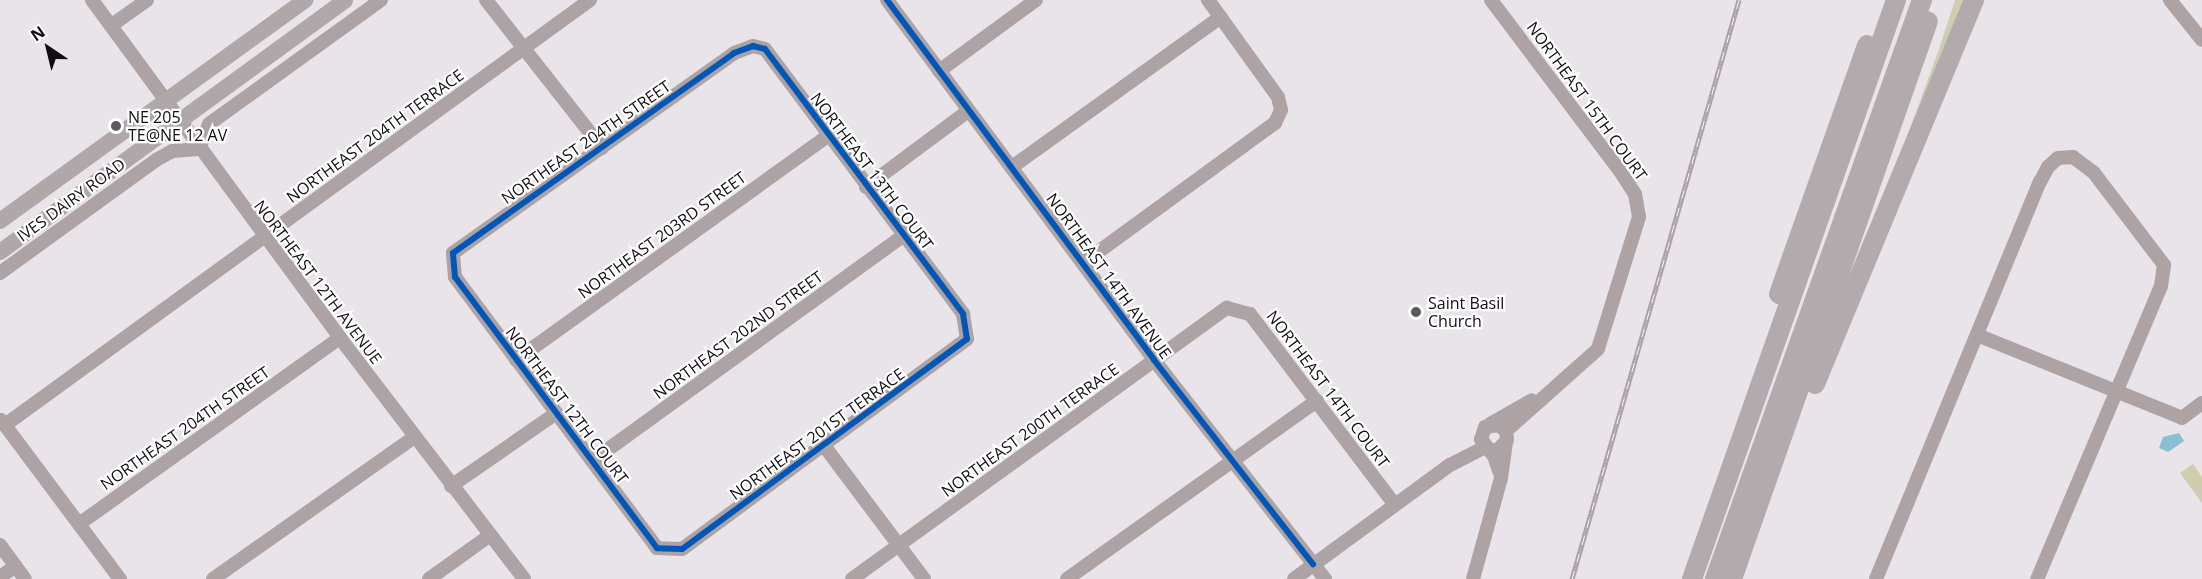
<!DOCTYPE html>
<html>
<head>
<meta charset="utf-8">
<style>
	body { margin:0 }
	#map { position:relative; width:2202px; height:579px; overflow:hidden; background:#e9e4e9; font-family:"Open Sans",sans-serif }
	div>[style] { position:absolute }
	.green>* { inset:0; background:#ceceae }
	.water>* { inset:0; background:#8abfd3 }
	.minor>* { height:14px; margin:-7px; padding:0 7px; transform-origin:7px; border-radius:7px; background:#ada3a4 }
	.major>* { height:16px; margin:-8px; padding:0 8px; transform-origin:8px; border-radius:8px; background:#b0a7a8 }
	.highway>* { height:20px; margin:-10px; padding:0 10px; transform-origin:10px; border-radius:10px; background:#b3aaad }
	.rail>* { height:5px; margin-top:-2.5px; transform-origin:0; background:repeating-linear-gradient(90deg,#fff 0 9px,#a9a3a6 0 18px); box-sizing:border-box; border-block:2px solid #a9a3a6 }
	.cycleway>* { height:6px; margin:-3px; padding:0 3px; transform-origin:3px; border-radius:3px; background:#0057b8 }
	.dots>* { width:16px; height:16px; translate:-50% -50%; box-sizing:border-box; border:3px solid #fff; border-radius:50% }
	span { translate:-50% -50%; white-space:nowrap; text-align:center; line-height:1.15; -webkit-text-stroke:4.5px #fff; paint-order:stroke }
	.street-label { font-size:16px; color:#100e11 }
	.poi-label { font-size:16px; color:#100e11 }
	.left { translate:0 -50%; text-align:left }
	.north { position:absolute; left:18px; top:18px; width:60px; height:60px; -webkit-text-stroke:4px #fff; paint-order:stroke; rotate:325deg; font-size:16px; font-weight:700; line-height:24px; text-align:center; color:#100e11 }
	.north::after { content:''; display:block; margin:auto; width:21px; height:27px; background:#100e11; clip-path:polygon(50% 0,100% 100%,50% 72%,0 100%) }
</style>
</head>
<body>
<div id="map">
	<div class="green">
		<div style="clip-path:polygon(1955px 0,1968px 0,1904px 145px,1939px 49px)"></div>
		<div style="clip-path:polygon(2193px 464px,2202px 477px,2202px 503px,2180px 473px)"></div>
	</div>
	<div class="water">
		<div style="clip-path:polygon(2179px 433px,2184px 441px,2168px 452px,2159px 448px,2163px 437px)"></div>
	</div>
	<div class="minor">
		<div style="left:92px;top:0;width:419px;rotate:53.7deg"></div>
		<div style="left:340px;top:338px;width:303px;rotate:52.6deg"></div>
		<div style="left:486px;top:0;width:188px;rotate:51.9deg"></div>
		<div style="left:887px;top:0;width:448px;rotate:53.4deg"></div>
		<div style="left:1154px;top:360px;width:278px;rotate:52deg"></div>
		<div style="left:1491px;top:0;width:214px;rotate:53deg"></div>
		<div style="left:1620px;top:171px;width:27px;rotate:57deg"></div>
		<div style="left:1635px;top:194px;width:23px;rotate:80deg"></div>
		<div style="left:1639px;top:217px;width:138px;rotate:107.3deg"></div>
		<div style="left:1598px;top:349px;width:123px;rotate:138.3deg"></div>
		<div style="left:2170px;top:0;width:51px;rotate:51.3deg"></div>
		<div style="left:112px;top:25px;width:43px;rotate:-35.5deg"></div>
		<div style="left:753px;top:46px;width:12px;rotate:14deg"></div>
		<div style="left:765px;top:49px;width:331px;rotate:53.2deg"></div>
		<div style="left:963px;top:314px;width:25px;rotate:81deg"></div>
		<div style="left:967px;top:339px;width:354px;rotate:143.6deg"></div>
		<div style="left:682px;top:549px;width:25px;rotate:-178deg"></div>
		<div style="left:657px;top:548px;width:338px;rotate:-126.7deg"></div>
		<div style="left:455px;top:277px;width:24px;rotate:-95deg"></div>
		<div style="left:453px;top:253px;width:345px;rotate:-35.4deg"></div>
		<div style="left:734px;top:53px;width:20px;rotate:-20deg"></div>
		<div style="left:939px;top:71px;width:120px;rotate:-36.2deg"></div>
		<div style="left:1012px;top:167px;width:257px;rotate:-35.7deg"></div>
		<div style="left:866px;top:187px;width:127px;rotate:-36.7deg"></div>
		<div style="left:1083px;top:263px;width:238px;rotate:-36.1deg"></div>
		<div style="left:1275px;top:123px;width:14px;rotate:-65deg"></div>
		<div style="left:1281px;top:110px;width:13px;rotate:-103deg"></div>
		<div style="left:1278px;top:97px;width:120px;rotate:-125.8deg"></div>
		<div style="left:0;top:273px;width:193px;rotate:-35.9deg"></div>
		<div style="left:156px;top:160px;width:18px;rotate:-29deg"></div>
		<div style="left:172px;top:151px;width:27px;rotate:-4deg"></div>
		<div style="left:199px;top:149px;width:27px;rotate:-68deg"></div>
		<div style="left:209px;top:124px;width:212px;rotate:-35.8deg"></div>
		<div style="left:1977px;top:335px;width:221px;rotate:22deg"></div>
		<div style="left:2182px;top:418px;width:25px;rotate:-37deg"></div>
		<div style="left:516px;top:360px;width:384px;rotate:-35.7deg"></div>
		<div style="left:1px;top:420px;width:199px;rotate:53.2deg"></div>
		<div style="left:1490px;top:424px;width:48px;rotate:-29.7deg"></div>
		<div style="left:5px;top:425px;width:723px;rotate:-36deg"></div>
		<div style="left:825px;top:447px;width:165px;rotate:53.1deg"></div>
		<div style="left:1489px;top:450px;width:9px"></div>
		<div style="left:1498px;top:450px;width:13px;rotate:-48deg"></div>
		<div style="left:1507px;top:440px;width:9px;rotate:-96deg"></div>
		<div style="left:1506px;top:431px;width:9px;rotate:-139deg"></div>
		<div style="left:1499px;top:425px;width:14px;rotate:172deg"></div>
		<div style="left:1485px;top:427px;width:13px;rotate:108deg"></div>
		<div style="left:1481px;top:439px;width:21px;rotate:53deg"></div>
		<div style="left:1494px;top:456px;width:18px;rotate:71deg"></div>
		<div style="left:592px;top:461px;width:384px;rotate:-35.9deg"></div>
		<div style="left:451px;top:486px;width:126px;rotate:-34.7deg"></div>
		<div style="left:79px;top:524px;width:320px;rotate:-35.5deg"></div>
		<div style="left:0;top:545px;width:42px;rotate:53.7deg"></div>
		<div style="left:0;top:577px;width:19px;rotate:-35deg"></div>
		<div style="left:213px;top:579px;width:246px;rotate:-35.2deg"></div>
		<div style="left:429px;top:579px;width:74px;rotate:-35.6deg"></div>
		<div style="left:852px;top:579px;width:463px;rotate:-35.9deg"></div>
		<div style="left:1227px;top:308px;width:24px;rotate:15deg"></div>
		<div style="left:1250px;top:314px;width:238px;rotate:52.8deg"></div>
		<div style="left:1067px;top:579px;width:307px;rotate:-35.5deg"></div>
		<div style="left:1294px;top:579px;width:193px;rotate:-36.2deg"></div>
		<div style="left:1450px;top:465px;width:39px;rotate:-27deg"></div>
		<div style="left:1473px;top:579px;width:105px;rotate:-74.5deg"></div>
		<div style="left:1501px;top:478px;width:34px;rotate:-82deg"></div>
		<div style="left:1876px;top:579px;width:430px;rotate:-67.6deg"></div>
		<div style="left:2040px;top:182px;width:17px;rotate:-62deg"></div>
		<div style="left:2048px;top:167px;width:13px;rotate:-42deg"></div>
		<div style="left:2058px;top:158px;width:15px;rotate:-4deg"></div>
		<div style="left:2073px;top:157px;width:26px;rotate:37deg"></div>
		<div style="left:2094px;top:173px;width:116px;rotate:52.7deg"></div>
		<div style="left:2164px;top:265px;width:21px;rotate:98deg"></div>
		<div style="left:2161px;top:286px;width:318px;rotate:112.9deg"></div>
	</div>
	<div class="major">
		<div style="left:0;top:221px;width:377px;rotate:-35.9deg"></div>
		<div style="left:0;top:252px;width:427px;rotate:-36.1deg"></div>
	</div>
	<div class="highway">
		<div style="left:1779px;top:294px;width:264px;rotate:-70.5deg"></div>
		<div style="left:1815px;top:384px;width:416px;rotate:-67.5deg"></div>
		<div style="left:1692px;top:579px;width:614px;rotate:-70.59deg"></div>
		<div style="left:1715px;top:579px;width:615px;rotate:-70.33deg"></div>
		<div style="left:1732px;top:579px;width:591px;rotate:-70.65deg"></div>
	</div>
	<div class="rail">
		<div style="left:1572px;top:579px;width:603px;rotate:-73.91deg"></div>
	</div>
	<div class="cycleway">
		<div style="left:887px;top:0;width:448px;rotate:53.4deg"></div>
		<div style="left:1154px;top:360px;width:259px;rotate:52.1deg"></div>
		<div style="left:753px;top:46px;width:12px;rotate:14deg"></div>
		<div style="left:765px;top:49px;width:331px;rotate:53.2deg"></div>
		<div style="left:963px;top:314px;width:25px;rotate:81deg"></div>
		<div style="left:967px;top:339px;width:354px;rotate:143.6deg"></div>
		<div style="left:682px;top:549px;width:25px;rotate:-178deg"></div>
		<div style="left:657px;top:548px;width:338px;rotate:-126.7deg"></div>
		<div style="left:455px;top:277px;width:24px;rotate:-95deg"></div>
		<div style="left:453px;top:253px;width:345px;rotate:-35.4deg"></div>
		<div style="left:734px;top:53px;width:20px;rotate:-20deg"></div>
	</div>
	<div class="dots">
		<div style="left:116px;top:126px;background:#5c595d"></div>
		<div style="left:1416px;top:312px;background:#5c595d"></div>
	</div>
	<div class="street-label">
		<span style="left:1587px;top:101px;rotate:54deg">NORTHEAST 15TH COURT</span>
		<span style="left:375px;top:136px;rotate:-36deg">NORTHEAST 204TH TERRACE</span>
		<span style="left:586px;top:142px;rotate:-35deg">NORTHEAST 204TH STREET</span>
		<span style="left:872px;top:171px;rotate:53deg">NORTHEAST 13TH COURT</span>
		<span style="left:71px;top:200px;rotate:-36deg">IVES DAIRY ROAD</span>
		<span style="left:662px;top:235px;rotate:-36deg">NORTHEAST 203RD STREET</span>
		<span style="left:1109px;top:276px;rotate:54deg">NORTHEAST 14TH AVENUE</span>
		<span style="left:318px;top:282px;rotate:53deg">NORTHEAST 12TH AVENUE</span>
		<span style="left:738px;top:335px;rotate:-36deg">NORTHEAST 202ND STREET</span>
		<span style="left:1328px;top:389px;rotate:53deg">NORTHEAST 14TH COURT</span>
		<span style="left:567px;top:405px;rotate:53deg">NORTHEAST 12TH COURT</span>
		<span style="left:185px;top:428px;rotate:-35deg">NORTHEAST 204TH STREET</span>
		<span style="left:1030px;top:430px;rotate:-36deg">NORTHEAST 200TH TERRACE</span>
		<span style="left:817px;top:434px;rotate:-36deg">NORTHEAST 201ST TERRACE</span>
	</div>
	<div class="poi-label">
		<span class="left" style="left:128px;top:126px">NE 205<br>TE@NE 12 AV</span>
		<span class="left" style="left:1428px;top:312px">Saint Basil<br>Church</span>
	</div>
	<div class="north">N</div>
</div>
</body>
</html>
